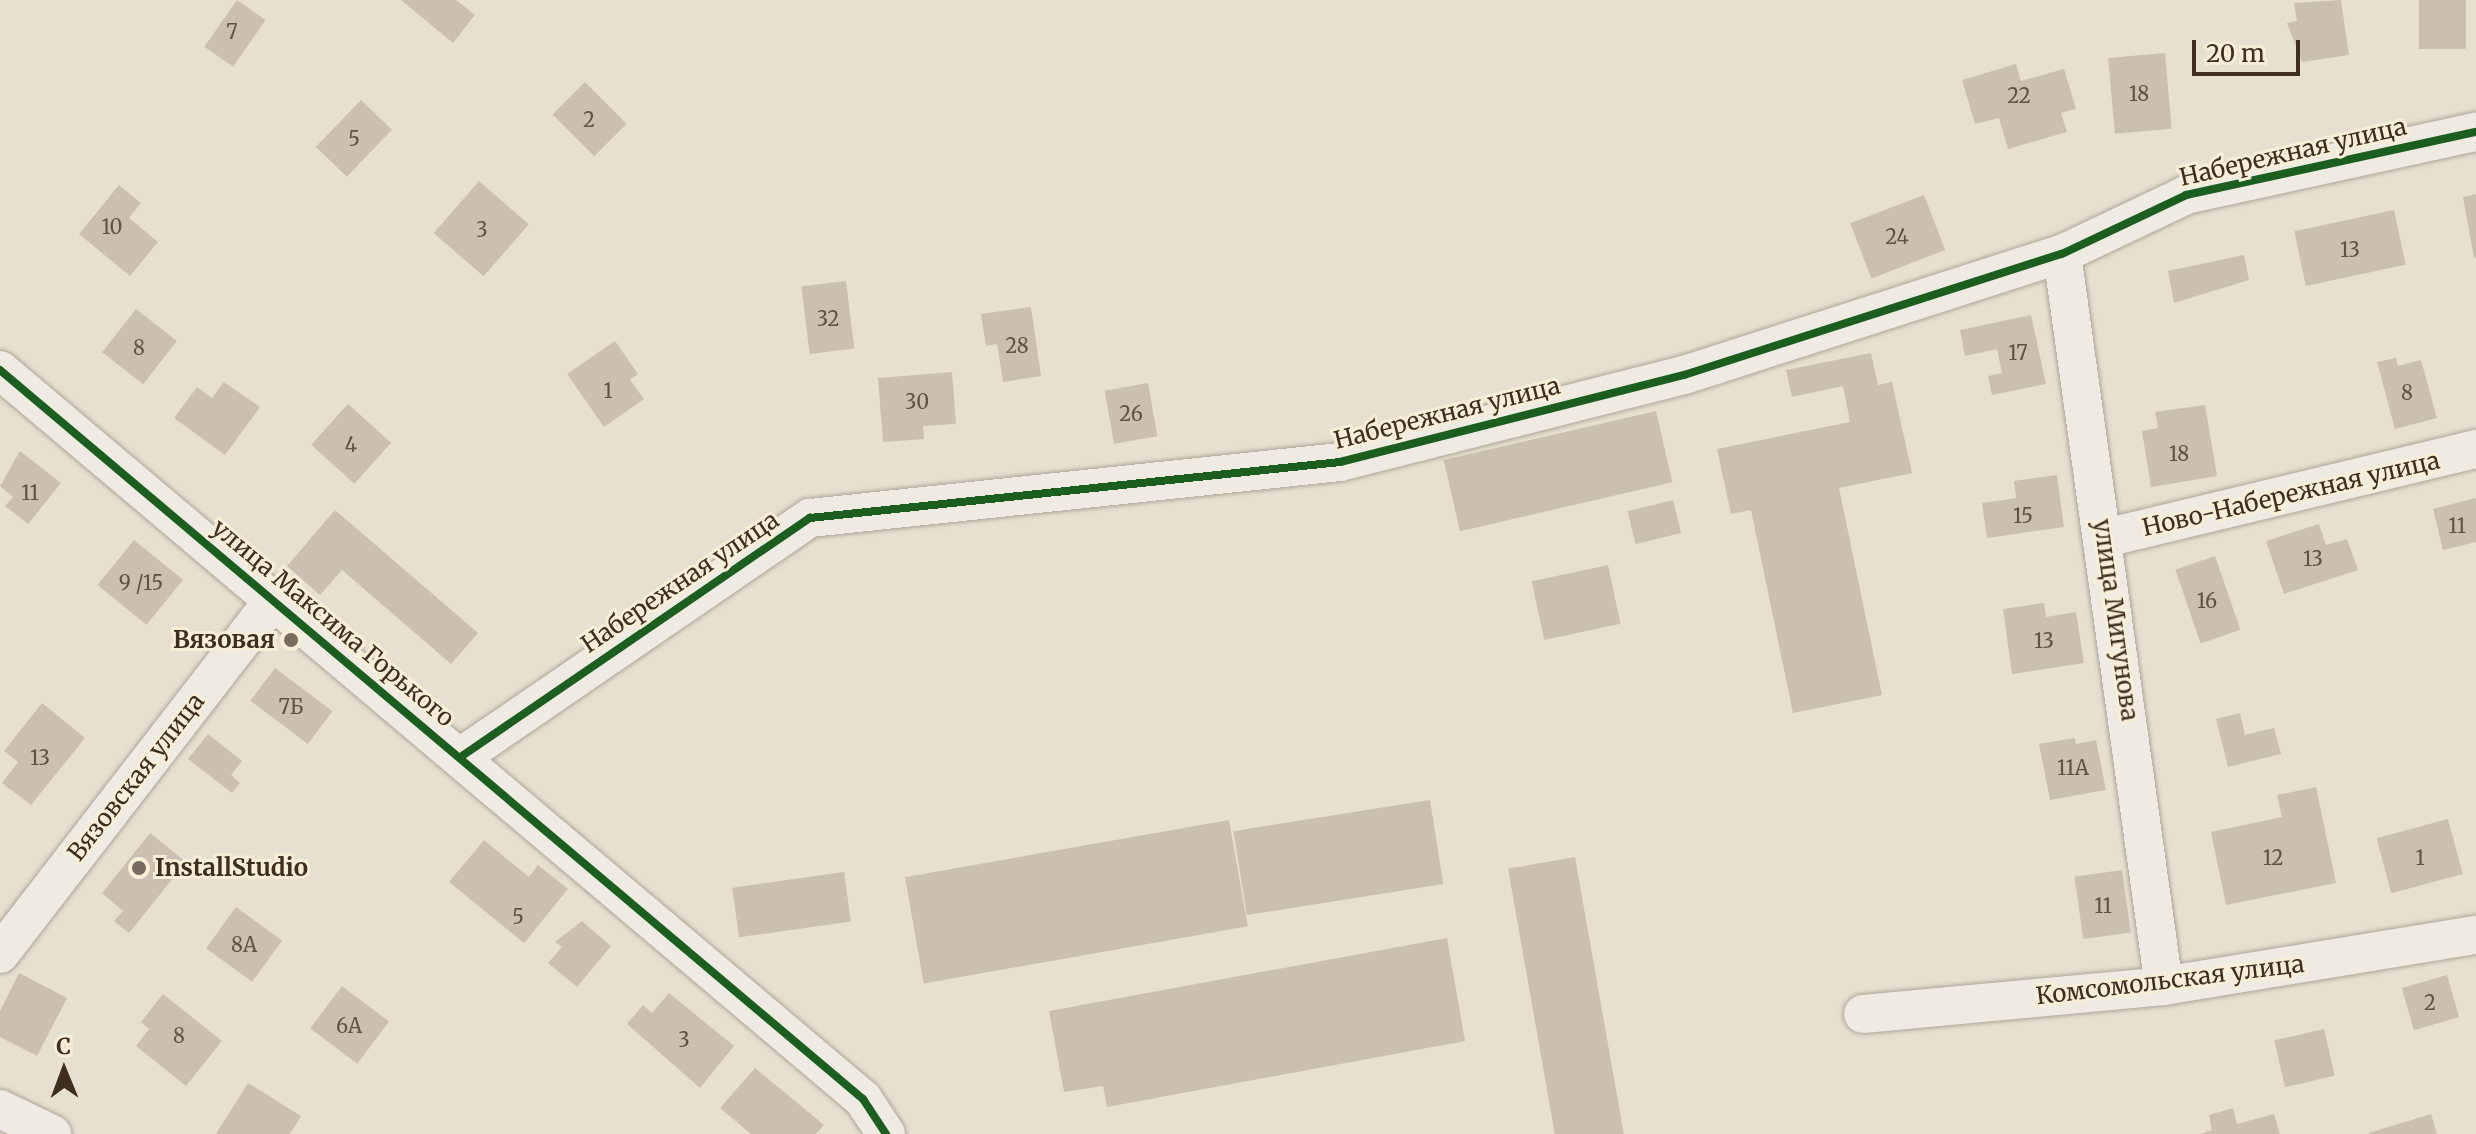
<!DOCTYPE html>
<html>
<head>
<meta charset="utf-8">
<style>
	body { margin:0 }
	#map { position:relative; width:2476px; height:1134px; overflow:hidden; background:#e7e0d1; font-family:Merriweather,serif }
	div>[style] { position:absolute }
	.building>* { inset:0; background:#cbbfb2; transform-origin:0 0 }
	.roads { filter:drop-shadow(0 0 2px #ada599) drop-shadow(0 0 2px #ada599) }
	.minor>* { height:38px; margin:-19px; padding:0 19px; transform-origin:19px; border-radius:19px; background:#efebe3 }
	.cycleway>* { height:8px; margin:-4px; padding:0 4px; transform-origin:4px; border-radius:4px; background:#1b5e20 }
	.dots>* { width:22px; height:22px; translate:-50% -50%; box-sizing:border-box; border:4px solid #f7eed8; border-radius:50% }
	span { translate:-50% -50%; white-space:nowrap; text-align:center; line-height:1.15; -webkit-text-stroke:6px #f7eed8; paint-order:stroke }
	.number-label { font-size:20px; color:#605244 }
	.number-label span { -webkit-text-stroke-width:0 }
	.street-label { font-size:24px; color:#3d2e20 }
	.poi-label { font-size:24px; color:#3d2e20; font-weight:700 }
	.right { translate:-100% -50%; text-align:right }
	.left { translate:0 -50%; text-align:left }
	.north { position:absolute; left:24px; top:1030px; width:80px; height:80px; -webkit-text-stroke:6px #f7eed8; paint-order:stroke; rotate:359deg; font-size:22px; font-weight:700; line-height:32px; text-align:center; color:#3d2e20 }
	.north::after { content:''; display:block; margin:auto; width:28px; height:36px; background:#3d2e20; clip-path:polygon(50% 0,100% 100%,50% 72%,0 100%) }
	.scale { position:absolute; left:2192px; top:40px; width:108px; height:36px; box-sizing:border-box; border:4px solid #3d2e20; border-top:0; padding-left:10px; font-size:24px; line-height:28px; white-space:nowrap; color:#3d2e20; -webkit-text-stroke:6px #f7eed8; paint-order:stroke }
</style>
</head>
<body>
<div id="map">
	<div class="building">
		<div style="left:237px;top:0;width:35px;height:57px;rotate:35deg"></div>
		<div style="clip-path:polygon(401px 0,456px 0,475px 15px,453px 43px)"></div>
		<div style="clip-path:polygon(2341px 0,2349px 55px,2302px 62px,2287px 23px,2297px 21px,2294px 3px)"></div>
		<div style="left:2419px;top:0;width:47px;height:49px"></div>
		<div style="left:2165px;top:53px;width:76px;height:57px;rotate:85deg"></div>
		<div style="clip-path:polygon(2016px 64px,2021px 81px,2064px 69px,2076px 109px,2061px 113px,2067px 132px,2008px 149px,1999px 118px,1975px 124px,1962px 80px)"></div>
		<div style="left:585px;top:82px;width:59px;height:46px;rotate:45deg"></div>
		<div style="left:361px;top:100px;width:43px;height:65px;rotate:44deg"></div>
		<div style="left:479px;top:181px;width:66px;height:69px;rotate:41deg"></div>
		<div style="clip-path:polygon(119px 185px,141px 203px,129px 218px,158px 242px,130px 276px,79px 234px)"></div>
		<div style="clip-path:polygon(2476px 194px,2476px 258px,2474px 258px,2463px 197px)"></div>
		<div style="left:1924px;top:195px;width:59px;height:79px;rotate:69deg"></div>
		<div style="left:2394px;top:210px;width:56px;height:102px;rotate:78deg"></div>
		<div style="clip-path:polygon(2244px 255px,2249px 280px,2174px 303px,2168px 271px)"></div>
		<div style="left:846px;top:281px;width:68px;height:45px;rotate:83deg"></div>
		<div style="clip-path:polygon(1031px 307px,1041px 376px,1003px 382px,997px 344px,986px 346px,981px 314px)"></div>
		<div style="left:136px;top:309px;width:52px;height:55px;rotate:38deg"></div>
		<div style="clip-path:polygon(2031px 315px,2046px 384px,1992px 395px,1988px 376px,2002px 373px,1997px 349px,1965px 356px,1960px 330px)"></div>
		<div style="clip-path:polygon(615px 341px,638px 374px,630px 380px,644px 399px,604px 427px,567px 374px)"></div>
		<div style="clip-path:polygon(1871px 353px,1878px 385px,1892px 382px,1912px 473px,1839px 488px,1882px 695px,1793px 713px,1751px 510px,1731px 514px,1717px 449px,1850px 422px,1843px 386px,1792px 397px,1786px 370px)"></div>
		<div style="clip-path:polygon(2396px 358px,2398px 366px,2421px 360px,2437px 418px,2395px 429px,2377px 362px)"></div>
		<div style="clip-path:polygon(952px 372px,956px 424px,923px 426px,924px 439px,883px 442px,878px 378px)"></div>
		<div style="clip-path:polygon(224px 382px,260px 407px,225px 455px,174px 418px,197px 387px,212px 398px)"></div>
		<div style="left:1148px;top:383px;width:54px;height:44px;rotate:80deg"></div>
		<div style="left:348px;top:404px;width:58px;height:55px;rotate:42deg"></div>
		<div style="clip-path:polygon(2205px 405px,2217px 476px,2151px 487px,2142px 431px,2158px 428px,2155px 412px)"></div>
		<div style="left:1656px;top:411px;width:73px;height:218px;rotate:77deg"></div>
		<div style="clip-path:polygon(20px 451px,61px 483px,28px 524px,5px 506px,13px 497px,0 486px)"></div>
		<div style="clip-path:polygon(2057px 475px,2064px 527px,1987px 538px,1982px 503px,2016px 498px,2014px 481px)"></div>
		<div style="clip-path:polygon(2476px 498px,2476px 542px,2443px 550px,2433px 509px)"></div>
		<div style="left:1673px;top:500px;width:34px;height:47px;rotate:76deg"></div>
		<div style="clip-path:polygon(335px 510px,478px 633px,451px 664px,342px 570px,320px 595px,287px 566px)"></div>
		<div style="clip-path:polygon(2319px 524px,2326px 545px,2347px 539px,2358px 570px,2284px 594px,2266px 541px)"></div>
		<div style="left:134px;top:540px;width:63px;height:58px;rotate:39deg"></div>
		<div style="left:2215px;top:556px;width:78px;height:42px;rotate:71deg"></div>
		<div style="left:1608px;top:565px;width:60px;height:78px;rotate:78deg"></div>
		<div style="clip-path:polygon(2044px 603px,2046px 617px,2076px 612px,2084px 663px,2012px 674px,2003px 609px)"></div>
		<div style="left:275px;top:668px;width:72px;height:41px;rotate:37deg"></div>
		<div style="clip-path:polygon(42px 703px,85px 738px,31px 805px,2px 783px,18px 762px,4px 751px)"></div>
		<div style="clip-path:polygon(2240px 713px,2245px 735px,2274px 728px,2281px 754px,2228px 767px,2216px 719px)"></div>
		<div style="clip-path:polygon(208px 734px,242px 761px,231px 775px,240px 783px,232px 793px,188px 759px)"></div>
		<div style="clip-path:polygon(2075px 738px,2076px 744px,2096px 740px,2106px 790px,2050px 800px,2039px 744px)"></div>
		<div style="clip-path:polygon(2316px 787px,2336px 883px,2226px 905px,2211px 832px,2282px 817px,2277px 795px)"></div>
		<div style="left:1430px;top:800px;width:85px;height:199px;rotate:81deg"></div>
		<div style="left:2448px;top:819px;width:57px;height:74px;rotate:75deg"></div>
		<div style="left:1229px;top:820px;width:108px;height:329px;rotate:80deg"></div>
		<div style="clip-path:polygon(150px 833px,186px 862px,129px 933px,114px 921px,123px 911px,102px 893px)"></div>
		<div style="clip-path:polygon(484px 840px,529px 877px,538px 865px,568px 889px,524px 943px,449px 882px)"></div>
		<div style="left:1575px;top:857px;width:281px;height:68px;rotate:80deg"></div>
		<div style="left:2122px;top:870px;width:63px;height:48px;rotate:82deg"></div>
		<div style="left:844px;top:872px;width:50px;height:113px;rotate:82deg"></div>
		<div style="left:236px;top:907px;width:57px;height:51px;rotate:36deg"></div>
		<div style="clip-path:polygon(582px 921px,611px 946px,577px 987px,548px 963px,562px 947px,555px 942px)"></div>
		<div style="clip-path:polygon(1447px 938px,1465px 1041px,1107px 1107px,1103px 1086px,1064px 1092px,1049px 1011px)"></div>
		<div style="clip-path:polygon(19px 973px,67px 998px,37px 1056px,0 1037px,0 1011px)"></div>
		<div style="left:2447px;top:975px;width:44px;height:47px;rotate:74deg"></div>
		<div style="left:342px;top:986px;width:59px;height:53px;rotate:37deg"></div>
		<div style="clip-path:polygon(669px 993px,734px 1046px,700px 1088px,627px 1024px,643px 1005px,652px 1013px)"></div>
		<div style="clip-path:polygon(163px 994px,222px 1041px,186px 1086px,136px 1046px,149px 1029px,141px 1022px)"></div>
		<div style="left:2324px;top:1029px;width:48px;height:51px;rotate:77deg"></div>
		<div style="clip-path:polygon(755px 1068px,824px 1125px,816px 1134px,751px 1134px,720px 1108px)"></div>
		<div style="clip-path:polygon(248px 1083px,301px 1116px,290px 1134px,216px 1134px)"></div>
		<div style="clip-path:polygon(2233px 1108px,2237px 1124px,2274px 1114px,2280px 1134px,2200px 1134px,2212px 1130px,2209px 1115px)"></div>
		<div style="clip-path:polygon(2431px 1114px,2437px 1134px,2369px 1134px,2369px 1133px)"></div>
	</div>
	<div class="roads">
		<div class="minor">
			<div style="left:2062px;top:254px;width:739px;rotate:82.07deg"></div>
			<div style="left:0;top:370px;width:1130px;rotate:40.19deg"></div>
			<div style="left:863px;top:1099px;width:42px;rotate:56.7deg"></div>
			<div style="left:2105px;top:538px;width:382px;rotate:-13.5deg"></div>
			<div style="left:462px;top:756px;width:422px;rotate:-34.4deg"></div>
			<div style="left:810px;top:518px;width:533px;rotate:-6.03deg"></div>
			<div style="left:1340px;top:462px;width:355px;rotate:-14.2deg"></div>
			<div style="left:1684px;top:375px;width:397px;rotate:-17.8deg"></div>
			<div style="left:2062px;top:254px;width:137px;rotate:-25.4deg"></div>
			<div style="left:2186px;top:195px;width:297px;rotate:-12.3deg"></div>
			<div style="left:0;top:954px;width:446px;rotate:-52.3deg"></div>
			<div style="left:1863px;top:1014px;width:302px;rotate:-5.3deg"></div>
			<div style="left:2164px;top:986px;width:316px;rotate:-9.3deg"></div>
			<div style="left:0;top:1109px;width:58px;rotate:25.7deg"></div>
		</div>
	</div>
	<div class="cycleway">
		<div style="left:0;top:370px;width:1130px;rotate:40.19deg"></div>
		<div style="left:863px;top:1099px;width:42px;rotate:56.7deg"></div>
		<div style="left:462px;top:756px;width:422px;rotate:-34.4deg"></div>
		<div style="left:810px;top:518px;width:533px;rotate:-6.03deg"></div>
		<div style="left:1340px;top:462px;width:355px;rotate:-14.2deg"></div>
		<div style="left:1684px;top:375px;width:397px;rotate:-17.8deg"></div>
		<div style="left:2062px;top:254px;width:137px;rotate:-25.4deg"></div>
		<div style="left:2186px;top:195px;width:297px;rotate:-12.3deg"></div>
	</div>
	<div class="dots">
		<div style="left:291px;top:640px;background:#786c5e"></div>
		<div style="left:139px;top:868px;background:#786c5e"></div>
	</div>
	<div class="number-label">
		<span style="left:232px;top:31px">7</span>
		<span style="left:2139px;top:93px">18</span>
		<span style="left:2019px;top:95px">22</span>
		<span style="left:589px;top:119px">2</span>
		<span style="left:354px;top:138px">5</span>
		<span style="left:112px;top:226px">10</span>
		<span style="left:482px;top:229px">3</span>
		<span style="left:1897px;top:236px">24</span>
		<span style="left:2350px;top:249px">13</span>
		<span style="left:828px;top:318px">32</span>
		<span style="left:1017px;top:345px">28</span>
		<span style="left:139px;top:347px">8</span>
		<span style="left:2018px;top:352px">17</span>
		<span style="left:608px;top:390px">1</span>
		<span style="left:2407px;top:392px">8</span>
		<span style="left:917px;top:401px">30</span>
		<span style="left:1131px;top:413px">26</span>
		<span style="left:351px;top:444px">4</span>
		<span style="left:2179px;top:453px">18</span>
		<span style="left:30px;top:492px">11</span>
		<span style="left:2023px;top:515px">15</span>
		<span style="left:2457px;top:525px">11</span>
		<span style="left:2313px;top:558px">13</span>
		<span style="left:141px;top:582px">9 /15</span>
		<span style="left:2207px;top:600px">16</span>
		<span style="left:2044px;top:640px">13</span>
		<span style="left:291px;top:706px">7Б</span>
		<span style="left:40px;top:757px">13</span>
		<span style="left:2073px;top:767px">11А</span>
		<span style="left:2273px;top:857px">12</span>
		<span style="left:2420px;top:857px">1</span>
		<span style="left:2103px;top:905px">11</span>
		<span style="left:518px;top:916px">5</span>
		<span style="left:244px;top:944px">8А</span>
		<span style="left:2430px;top:1002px">2</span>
		<span style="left:349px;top:1025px">6А</span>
		<span style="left:179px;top:1035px">8</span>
		<span style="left:684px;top:1039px">3</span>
	</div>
	<div class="street-label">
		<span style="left:2293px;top:152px;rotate:-13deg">Набережная улица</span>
		<span style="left:1447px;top:413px;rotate:-14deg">Набережная улица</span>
		<span style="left:2291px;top:494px;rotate:-13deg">Ново-Набережная улица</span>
		<span style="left:680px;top:582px;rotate:-34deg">Набережная улица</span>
		<span style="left:2116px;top:620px;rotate:82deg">улица Мигунова</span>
		<span style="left:333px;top:623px;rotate:40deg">улица Максима Горького</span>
		<span style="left:136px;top:777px;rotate:-52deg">Вязовская улица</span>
		<span style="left:2170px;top:980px;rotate:-7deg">Комсомольская улица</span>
	</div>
	<div class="poi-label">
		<span class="right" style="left:275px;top:640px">Вязовая</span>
		<span class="left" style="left:155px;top:868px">InstallStudio</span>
	</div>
	<div class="north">С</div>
	<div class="scale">20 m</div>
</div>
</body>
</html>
